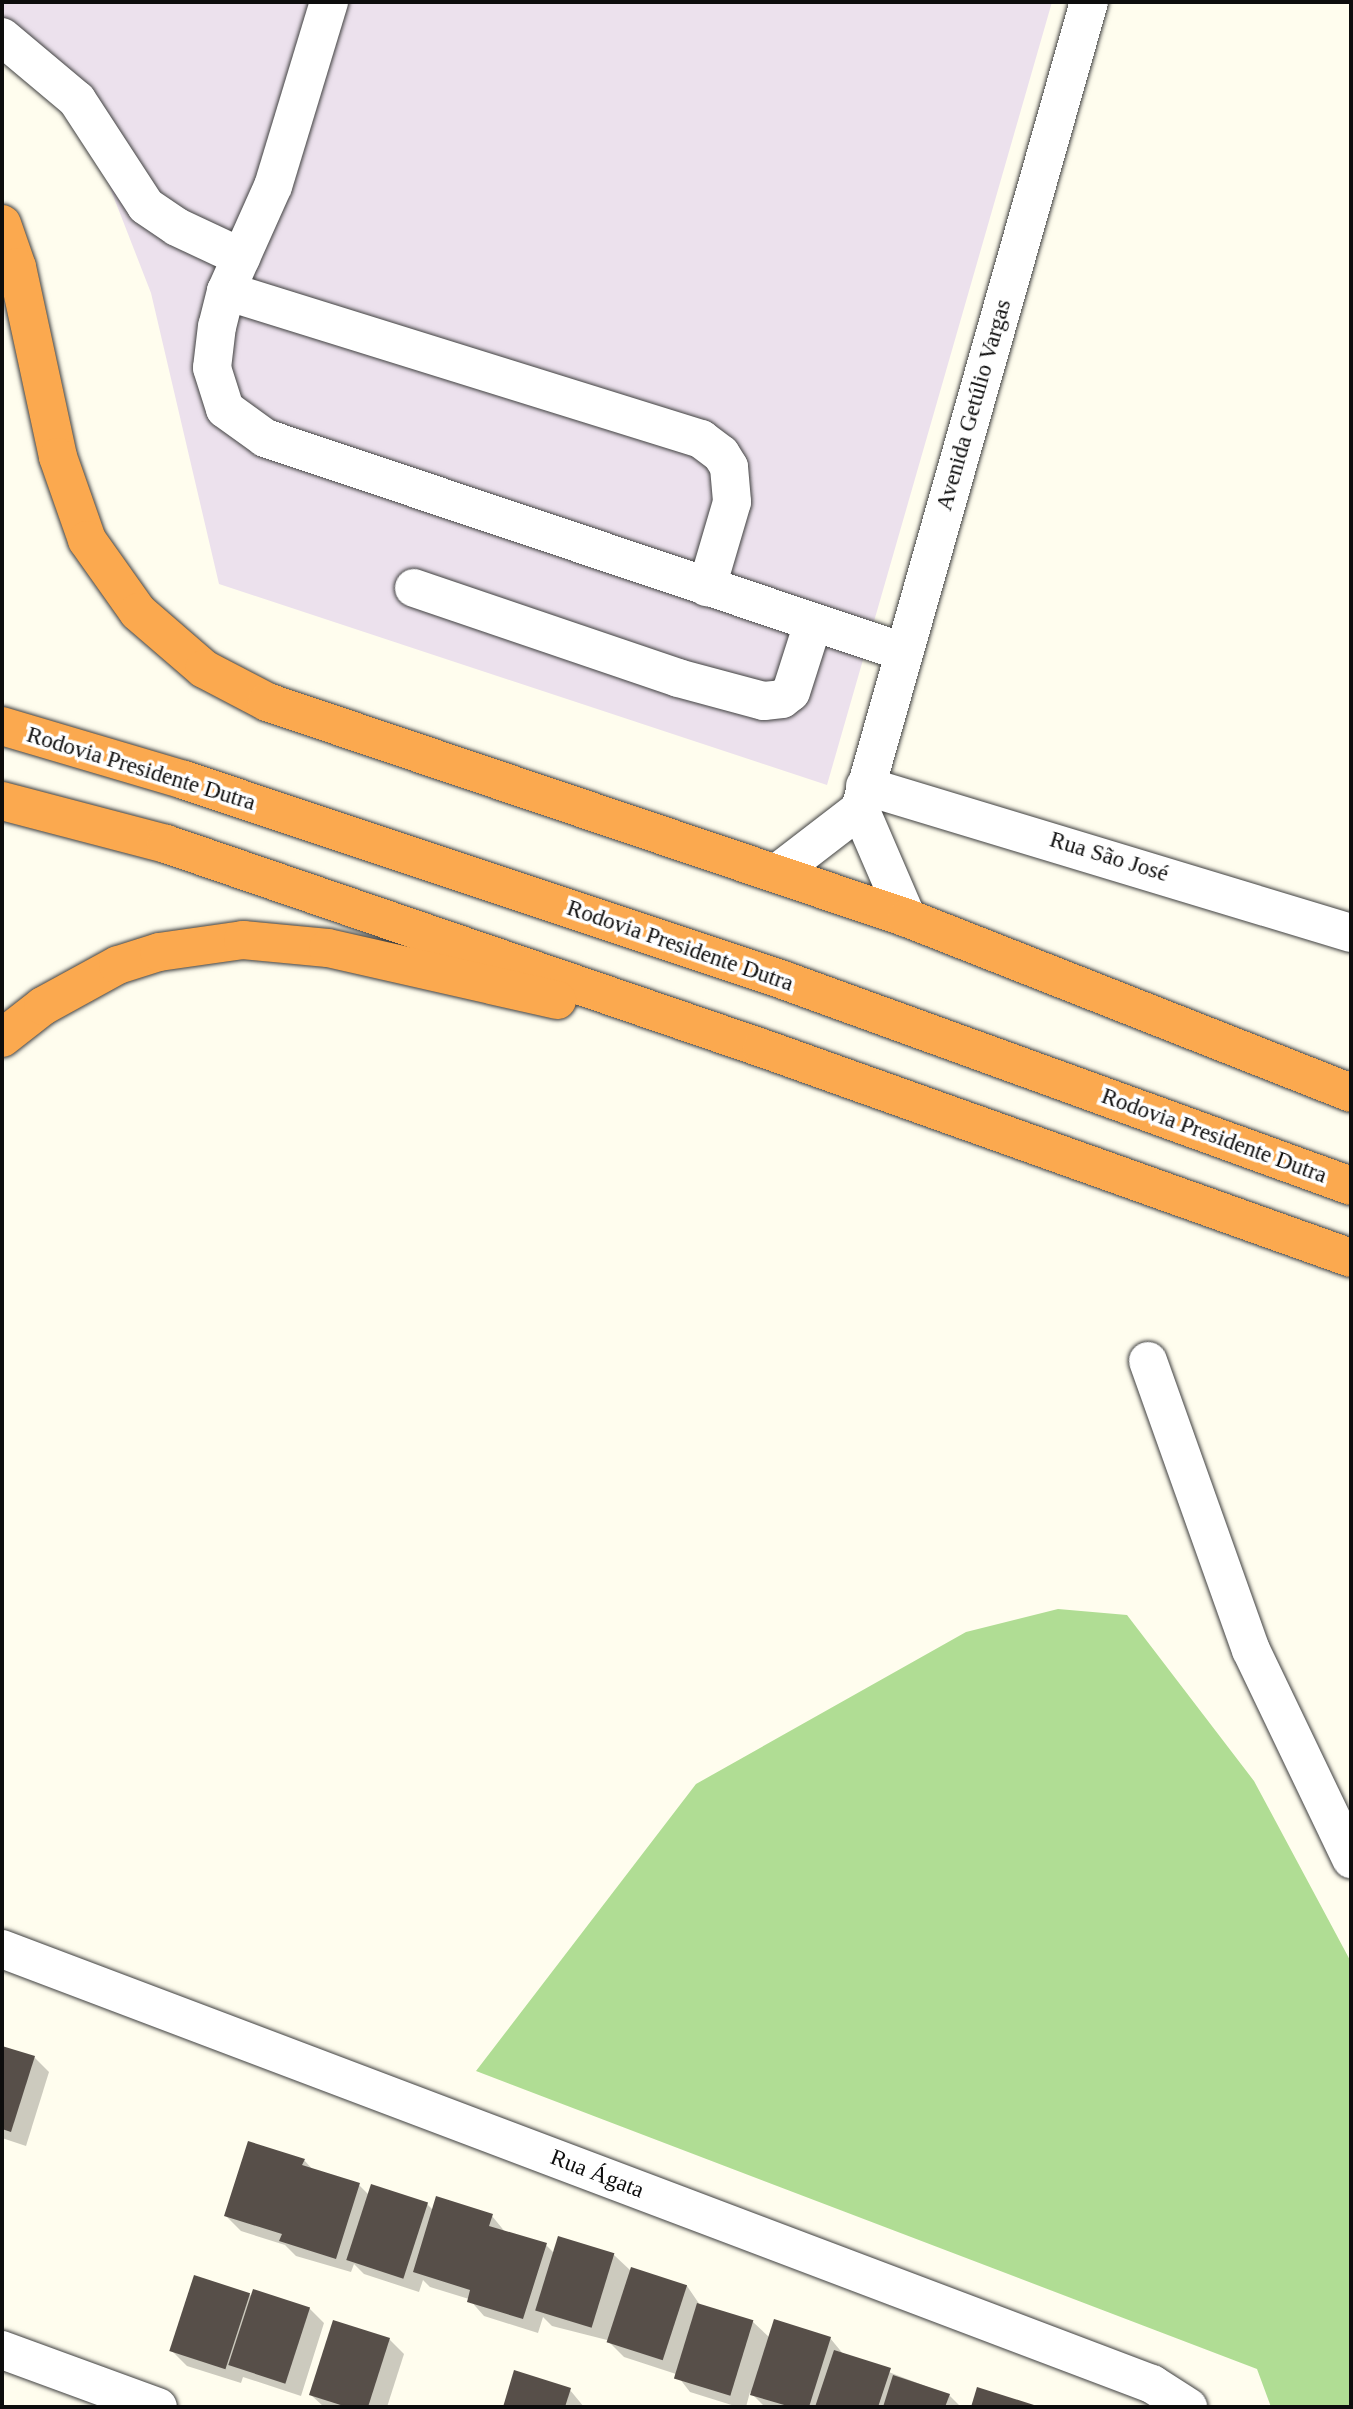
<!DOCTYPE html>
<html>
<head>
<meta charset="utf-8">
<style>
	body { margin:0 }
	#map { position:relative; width:1353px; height:2409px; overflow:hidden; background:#fffdee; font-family:"Times New Roman",serif }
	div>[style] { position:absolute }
	.industrial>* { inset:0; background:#ece1ed }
	.forest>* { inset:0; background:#b0dd94 }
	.shadow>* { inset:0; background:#0003 }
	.building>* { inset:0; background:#574f49; transform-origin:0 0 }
	.roads { filter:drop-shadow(0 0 2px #404040) drop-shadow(0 0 2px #404040) }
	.minor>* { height:38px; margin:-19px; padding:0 19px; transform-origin:19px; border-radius:19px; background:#fff }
	.highway>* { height:38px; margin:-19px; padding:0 19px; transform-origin:19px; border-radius:19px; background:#fba94f }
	span { translate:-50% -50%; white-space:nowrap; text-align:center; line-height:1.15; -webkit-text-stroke:7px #fff; paint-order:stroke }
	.street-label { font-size:23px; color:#0d0d0d }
	.frame { position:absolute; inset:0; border:4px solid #0d0d0d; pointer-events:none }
</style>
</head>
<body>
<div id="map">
	<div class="industrial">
		<div style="clip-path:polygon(2px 2px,1052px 2px,827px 785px,219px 584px,151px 293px,79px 108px,2px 50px)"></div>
	</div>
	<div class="forest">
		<div style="clip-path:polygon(1058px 1609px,1127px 1615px,1254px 1781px,1351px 1962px,1351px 2407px,1271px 2407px,1257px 2369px,476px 2071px,696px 1784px,966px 1632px)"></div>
	</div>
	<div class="shadow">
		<div style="clip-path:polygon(2px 2048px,34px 2057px,49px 2072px,26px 2146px,2px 2138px)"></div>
		<div style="clip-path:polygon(304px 2160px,314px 2171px,359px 2185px,369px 2195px,427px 2204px,434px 2211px,492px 2216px,506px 2233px,546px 2245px,555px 2254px,614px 2255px,631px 2271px,687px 2286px,700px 2305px,753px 2322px,770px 2338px,830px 2338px,844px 2355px,949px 2395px,961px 2407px,765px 2407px,750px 2392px,746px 2407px,738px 2407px,690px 2392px,676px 2374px,624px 2357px,607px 2340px,552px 2326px,543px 2317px,538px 2333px,484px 2316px,469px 2299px,430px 2287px,423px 2280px,419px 2292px,364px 2274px,354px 2264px,351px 2272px,296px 2256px,285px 2245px,241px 2231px,226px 2216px)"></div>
		<div style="clip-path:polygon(249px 2295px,309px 2308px,324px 2323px,301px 2396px,243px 2377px,241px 2383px,187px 2366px,172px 2351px)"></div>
		<div style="clip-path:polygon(389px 2339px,404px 2354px,387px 2407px,324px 2407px,311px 2395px)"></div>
		<div style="clip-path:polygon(516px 2372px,570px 2390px,584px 2407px,505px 2407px)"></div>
	</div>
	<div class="building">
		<div style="clip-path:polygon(2px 2046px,35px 2056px,11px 2132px,2px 2129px)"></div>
		<div style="clip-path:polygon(248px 2141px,305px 2159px,302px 2165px,360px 2183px,336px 2259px,279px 2241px,282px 2234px,224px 2216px)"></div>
		<div style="left:371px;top:2184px;width:60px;height:80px;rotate:18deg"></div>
		<div style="clip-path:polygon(436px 2196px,493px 2214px,489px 2226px,547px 2243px,523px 2319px,467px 2302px,470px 2290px,413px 2272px)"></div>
		<div style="left:558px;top:2236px;width:59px;height:78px;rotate:17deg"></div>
		<div style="left:631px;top:2267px;width:59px;height:79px;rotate:18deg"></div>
		<div style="left:194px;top:2275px;width:59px;height:80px;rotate:18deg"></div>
		<div style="left:253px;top:2289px;width:60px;height:80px;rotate:18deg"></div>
		<div style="left:697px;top:2303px;width:59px;height:79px;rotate:17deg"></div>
		<div style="clip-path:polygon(774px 2319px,831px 2337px,809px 2407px,791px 2407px,750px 2395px)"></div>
		<div style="clip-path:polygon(333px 2320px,390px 2338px,368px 2407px,347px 2407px,309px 2395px)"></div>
		<div style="clip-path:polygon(834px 2350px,891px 2368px,878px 2407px,815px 2407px)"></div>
		<div style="clip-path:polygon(514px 2370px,571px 2388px,565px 2407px,503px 2407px)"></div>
		<div style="clip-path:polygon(893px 2375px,950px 2394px,945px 2407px,883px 2407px)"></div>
		<div style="clip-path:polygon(977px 2387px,1034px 2405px,1033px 2407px,971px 2407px)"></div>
	</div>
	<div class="roads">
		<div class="minor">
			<div style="left:329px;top:2px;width:192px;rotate:106.9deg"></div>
			<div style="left:273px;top:186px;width:115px;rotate:114.1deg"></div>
			<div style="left:226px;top:291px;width:36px;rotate:104deg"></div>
			<div style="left:217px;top:326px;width:42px;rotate:96.8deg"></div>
			<div style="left:212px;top:368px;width:43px;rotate:72.4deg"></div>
			<div style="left:225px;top:409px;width:49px;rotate:35.9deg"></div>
			<div style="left:265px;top:438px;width:673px;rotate:18.54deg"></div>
			<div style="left:2px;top:37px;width:98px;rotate:40deg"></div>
			<div style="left:77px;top:100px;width:126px;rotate:56.9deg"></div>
			<div style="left:146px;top:206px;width:37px;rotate:34deg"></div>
			<div style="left:177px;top:227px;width:71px;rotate:25.1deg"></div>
			<div style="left:226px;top:291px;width:498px;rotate:17.3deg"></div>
			<div style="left:701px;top:439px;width:25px;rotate:37deg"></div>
			<div style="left:721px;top:454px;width:15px;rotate:58deg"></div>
			<div style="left:729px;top:467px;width:35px;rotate:85deg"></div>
			<div style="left:732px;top:502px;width:89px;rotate:106.4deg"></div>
			<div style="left:414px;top:588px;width:279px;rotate:18.8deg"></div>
			<div style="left:678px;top:678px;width:89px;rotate:15deg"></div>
			<div style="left:764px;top:701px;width:18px;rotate:-6deg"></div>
			<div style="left:782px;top:699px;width:11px;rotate:-38deg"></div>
			<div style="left:791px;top:692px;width:72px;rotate:-72.3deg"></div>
			<div style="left:865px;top:786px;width:508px;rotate:16.83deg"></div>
			<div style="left:777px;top:873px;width:105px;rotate:-37.6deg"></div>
			<div style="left:907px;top:918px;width:119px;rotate:-113.3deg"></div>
			<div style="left:860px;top:809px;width:839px;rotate:-74.16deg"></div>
			<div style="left:1148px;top:1361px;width:307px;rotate:70.4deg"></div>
			<div style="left:1251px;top:1650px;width:232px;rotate:64.4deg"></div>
			<div style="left:2px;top:1949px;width:1230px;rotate:20.72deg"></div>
			<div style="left:1152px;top:2384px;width:43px;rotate:32.6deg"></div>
			<div style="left:2px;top:2350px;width:166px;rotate:20.1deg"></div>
		</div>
		<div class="highway">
			<div style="left:2px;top:224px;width:46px;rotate:70.8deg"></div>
			<div style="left:17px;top:267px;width:194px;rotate:77.8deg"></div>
			<div style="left:58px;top:457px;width:88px;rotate:70.7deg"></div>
			<div style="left:87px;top:540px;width:88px;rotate:54.7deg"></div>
			<div style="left:138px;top:612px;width:87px;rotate:40.8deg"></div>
			<div style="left:204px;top:669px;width:71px;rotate:27.6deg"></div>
			<div style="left:267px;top:702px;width:675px;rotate:18.65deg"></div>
			<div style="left:907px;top:918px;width:477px;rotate:21.5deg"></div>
			<div style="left:2px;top:726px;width:190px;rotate:16.5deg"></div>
			<div style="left:184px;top:780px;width:632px;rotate:18.46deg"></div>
			<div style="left:783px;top:980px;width:604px;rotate:19.93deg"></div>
			<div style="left:2px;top:801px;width:170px;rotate:14.7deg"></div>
			<div style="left:166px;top:844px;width:630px;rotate:18.9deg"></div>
			<div style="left:762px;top:1048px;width:625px;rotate:19.62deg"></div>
			<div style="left:2px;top:1038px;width:52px;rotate:-38deg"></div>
			<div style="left:43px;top:1006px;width:85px;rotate:-28.7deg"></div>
			<div style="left:118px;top:965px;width:43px;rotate:-17.6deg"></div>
			<div style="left:159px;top:952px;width:85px;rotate:-8.1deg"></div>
			<div style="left:243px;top:940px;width:85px;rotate:5.4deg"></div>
			<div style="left:328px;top:948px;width:235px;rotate:12.8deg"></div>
		</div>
	</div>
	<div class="street-label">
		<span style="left:974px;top:405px;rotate:-74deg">Avenida Getúlio Vargas</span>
		<span style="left:141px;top:769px;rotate:17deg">Rodovia Presidente Dutra</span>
		<span style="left:1109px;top:857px;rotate:17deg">Rua São José</span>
		<span style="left:680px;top:946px;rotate:19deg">Rodovia Presidente Dutra</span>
		<span style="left:1214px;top:1136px;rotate:20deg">Rodovia Presidente Dutra</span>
		<span style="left:597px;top:2174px;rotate:21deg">Rua Ágata</span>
	</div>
	<div class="frame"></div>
</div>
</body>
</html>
